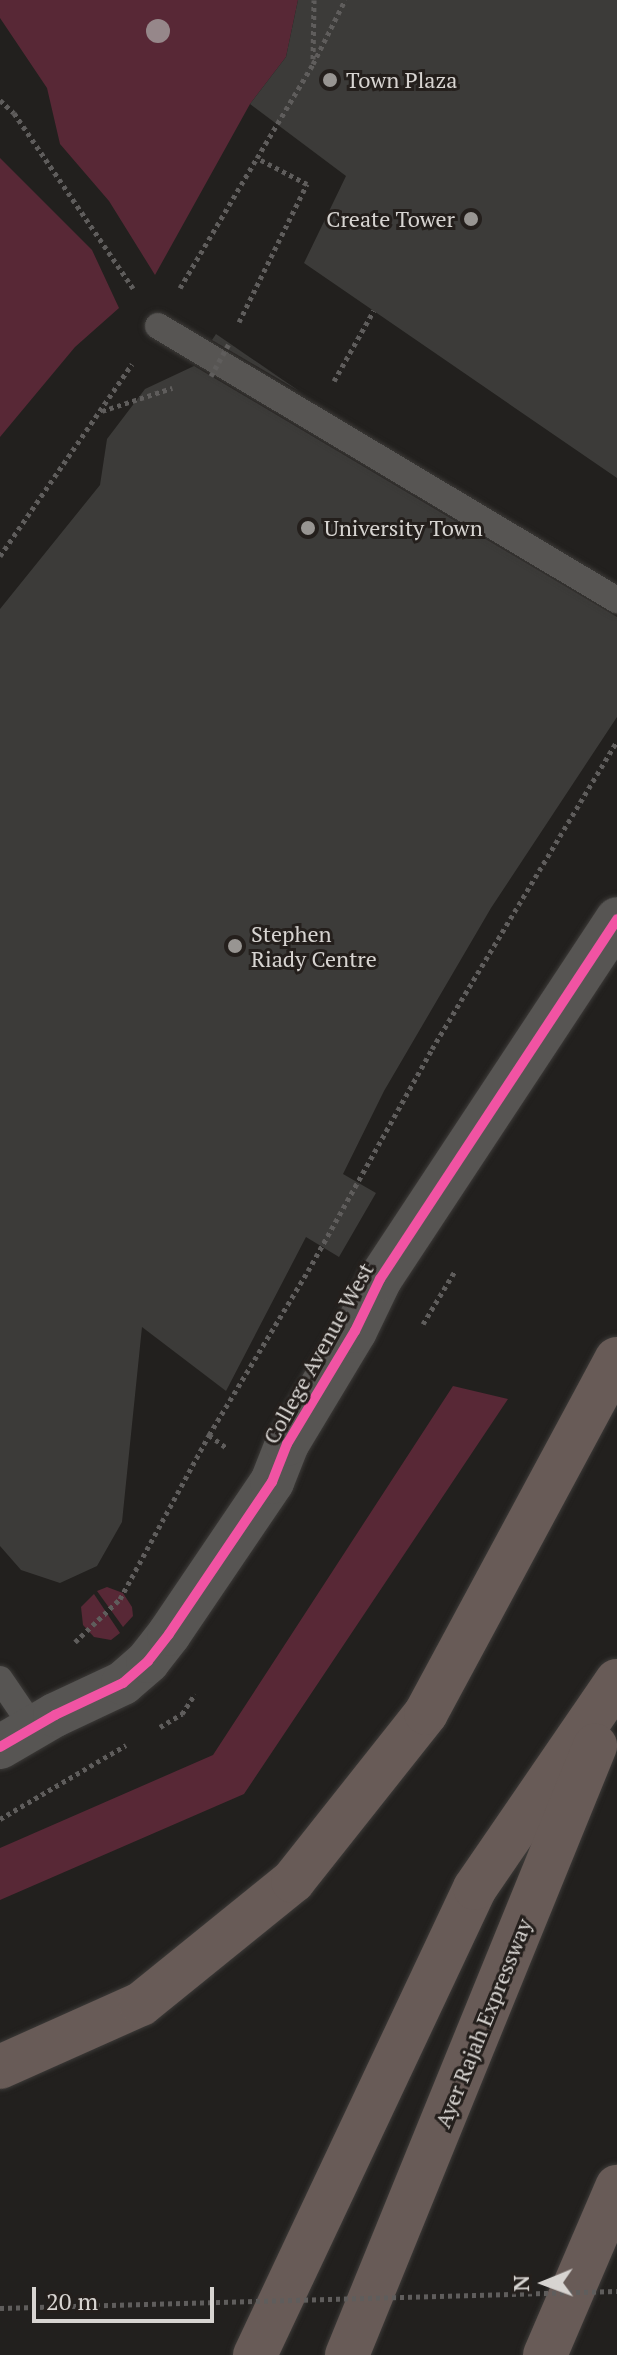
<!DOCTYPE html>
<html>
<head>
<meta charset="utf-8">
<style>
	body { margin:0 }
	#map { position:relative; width:617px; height:2355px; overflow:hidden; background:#22201e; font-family:"PT Serif",serif }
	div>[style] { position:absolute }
	.green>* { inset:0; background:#582836 }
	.building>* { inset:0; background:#3c3b39 }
	.path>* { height:5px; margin-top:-2.5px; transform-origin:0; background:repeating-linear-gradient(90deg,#5f5d5c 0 4px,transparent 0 8px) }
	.roads { filter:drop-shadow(0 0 2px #3c3a38) drop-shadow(0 0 2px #3c3a38) }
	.lane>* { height:26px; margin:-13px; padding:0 13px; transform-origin:13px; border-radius:13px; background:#575553 }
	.street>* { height:44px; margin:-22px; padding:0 22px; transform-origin:22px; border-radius:22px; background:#575553 }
	.highway>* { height:44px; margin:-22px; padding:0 22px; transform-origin:22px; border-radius:22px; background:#685b57 }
	.path-bridge>* { height:5px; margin-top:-2.5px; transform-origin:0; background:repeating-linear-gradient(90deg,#5f5d5c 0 4px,transparent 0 8px) }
	.cycleway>* { height:10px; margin:-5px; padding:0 5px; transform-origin:5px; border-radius:5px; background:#f153a3 }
	.trees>* { width:24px; height:24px; margin:-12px; border-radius:50%; background:#96878a }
	.dots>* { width:22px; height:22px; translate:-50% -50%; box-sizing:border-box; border:4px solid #241f1c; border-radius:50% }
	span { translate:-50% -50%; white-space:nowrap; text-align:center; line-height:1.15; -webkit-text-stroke:6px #241f1c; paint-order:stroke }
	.poi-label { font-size:22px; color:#d7d4d1 }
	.left { translate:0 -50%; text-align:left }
	.right { translate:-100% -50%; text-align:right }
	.street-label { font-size:22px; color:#d7d4d1 }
	.north { position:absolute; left:505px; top:2243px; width:80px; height:80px; -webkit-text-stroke:6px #241f1c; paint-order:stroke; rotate:269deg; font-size:22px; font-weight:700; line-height:32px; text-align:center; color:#d7d4d1 }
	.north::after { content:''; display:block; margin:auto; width:28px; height:36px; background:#d7d4d1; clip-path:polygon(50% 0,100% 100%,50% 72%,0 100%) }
	.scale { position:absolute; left:32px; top:2287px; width:182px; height:36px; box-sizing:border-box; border:4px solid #d7d4d1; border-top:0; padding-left:10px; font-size:24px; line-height:28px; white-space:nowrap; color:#d7d4d1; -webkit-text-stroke:6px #241f1c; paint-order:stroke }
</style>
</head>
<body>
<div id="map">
	<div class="green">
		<div style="clip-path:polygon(0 0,298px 0,286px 57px,250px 104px,155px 275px,109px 201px,60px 144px,47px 88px,0 18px)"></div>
		<div style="clip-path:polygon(0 158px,92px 250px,119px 308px,75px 347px,0 437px)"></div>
		<div style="clip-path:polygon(453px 1386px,508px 1399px,244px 1794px,0 1900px,0 1848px,213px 1755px)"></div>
		<div style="clip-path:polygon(107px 1587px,123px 1593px,132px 1607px,133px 1616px,123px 1627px,97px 1591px)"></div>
		<div style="clip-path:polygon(94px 1594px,120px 1633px,111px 1640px,94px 1637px,83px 1625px,81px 1607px)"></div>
	</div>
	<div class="building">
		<div style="clip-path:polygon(298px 0,617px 0,617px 478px,304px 263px,346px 176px,250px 104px,286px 57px)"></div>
		<div style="clip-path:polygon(216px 334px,299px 391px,212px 340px)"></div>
		<div style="clip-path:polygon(194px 366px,617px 617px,617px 717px,491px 908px,384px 1091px,343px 1174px,376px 1193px,339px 1257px,306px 1237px,226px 1391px,142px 1327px,122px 1522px,97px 1566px,60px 1583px,21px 1570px,0 1546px,0 609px,100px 485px,107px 439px,145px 389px)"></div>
	</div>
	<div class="path">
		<div style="left:313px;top:59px;width:59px;rotate:-89deg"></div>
		<div style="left:0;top:100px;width:19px;rotate:43deg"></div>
		<div style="left:14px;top:113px;width:212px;rotate:55.8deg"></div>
		<div style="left:180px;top:288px;width:151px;rotate:-59.4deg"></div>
		<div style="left:239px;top:322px;width:154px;rotate:-63.8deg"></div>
		<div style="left:307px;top:184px;width:56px;rotate:-152.5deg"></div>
		<div style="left:257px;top:158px;width:109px;rotate:-59.2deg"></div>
		<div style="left:313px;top:64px;width:72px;rotate:-63.4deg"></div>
		<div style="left:334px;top:381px;width:81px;rotate:-60.6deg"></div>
		<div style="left:102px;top:411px;width:74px;rotate:-18.2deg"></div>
		<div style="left:0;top:556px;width:233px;rotate:-55.5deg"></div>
		<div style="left:423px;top:1324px;width:62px;rotate:-58.9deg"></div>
		<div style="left:209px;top:1435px;width:192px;rotate:-58.9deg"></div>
		<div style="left:308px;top:1271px;width:254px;rotate:-60.8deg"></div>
		<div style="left:432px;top:1049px;width:359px;rotate:-59deg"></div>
		<div style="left:75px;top:1642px;width:62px;rotate:-43.7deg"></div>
		<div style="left:120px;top:1599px;width:187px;rotate:-61.5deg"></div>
		<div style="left:209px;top:1435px;width:22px;rotate:36deg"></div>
		<div style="left:160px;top:1727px;width:26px;rotate:-31deg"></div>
		<div style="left:182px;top:1714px;width:24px;rotate:-57deg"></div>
		<div style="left:0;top:1819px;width:146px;rotate:-30.4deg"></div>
	</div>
	<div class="roads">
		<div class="lane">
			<div style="left:158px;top:326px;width:535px;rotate:30.84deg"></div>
			<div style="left:0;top:1679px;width:60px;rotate:55.8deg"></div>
		</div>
		<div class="street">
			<div style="left:0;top:1747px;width:64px;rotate:-30.2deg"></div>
			<div style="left:55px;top:1715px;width:75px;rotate:-25.2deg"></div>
			<div style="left:123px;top:1683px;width:33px;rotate:-41deg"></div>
			<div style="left:148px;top:1661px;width:34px;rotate:-52deg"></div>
			<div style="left:169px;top:1634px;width:184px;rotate:-55.9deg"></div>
			<div style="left:272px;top:1482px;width:41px;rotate:-68.5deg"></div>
			<div style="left:287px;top:1444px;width:132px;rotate:-59deg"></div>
			<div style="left:355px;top:1331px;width:58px;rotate:-64.3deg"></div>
			<div style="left:380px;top:1279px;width:431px;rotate:-56.6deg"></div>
		</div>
		<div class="highway">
			<div style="left:0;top:2067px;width:154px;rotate:-24.1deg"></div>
			<div style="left:141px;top:2004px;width:196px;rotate:-39deg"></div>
			<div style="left:293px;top:1881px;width:214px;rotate:-51.6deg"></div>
			<div style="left:426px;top:1713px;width:402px;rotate:-61.7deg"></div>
			<div style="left:255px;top:2355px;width:516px;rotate:-64.78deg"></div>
			<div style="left:475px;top:1888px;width:251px;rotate:-55.6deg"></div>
			<div style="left:347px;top:2355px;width:658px;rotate:-67.84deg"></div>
			<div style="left:545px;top:2355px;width:183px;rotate:-66.8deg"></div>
		</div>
	</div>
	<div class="path-bridge">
		<div style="left:211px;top:376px;width:38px;rotate:-61deg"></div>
		<div style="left:0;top:2308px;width:617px;rotate:-1.58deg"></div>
	</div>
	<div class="cycleway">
		<div style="left:0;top:1747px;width:64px;rotate:-30.2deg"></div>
		<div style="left:55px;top:1715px;width:75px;rotate:-25.2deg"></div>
		<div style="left:123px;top:1683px;width:33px;rotate:-41deg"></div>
		<div style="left:148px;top:1661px;width:34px;rotate:-52deg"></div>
		<div style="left:169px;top:1634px;width:184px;rotate:-55.9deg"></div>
		<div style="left:272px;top:1482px;width:41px;rotate:-68.5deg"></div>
		<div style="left:287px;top:1444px;width:132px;rotate:-59deg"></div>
		<div style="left:355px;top:1331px;width:58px;rotate:-64.3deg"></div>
		<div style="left:380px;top:1279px;width:431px;rotate:-56.6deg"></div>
	</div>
	<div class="trees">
		<div style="left:158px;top:31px"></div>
	</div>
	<div class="dots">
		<div style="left:330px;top:80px;background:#989592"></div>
		<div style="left:471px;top:219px;background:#989592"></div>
		<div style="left:308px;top:528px;background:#989592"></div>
		<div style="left:235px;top:946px;background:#989592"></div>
	</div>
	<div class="poi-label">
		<span class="left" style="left:346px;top:80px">Town Plaza</span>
		<span class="right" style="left:455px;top:219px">Create Tower</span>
		<span class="left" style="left:324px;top:528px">University Town</span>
		<span class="left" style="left:251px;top:946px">Stephen<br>Riady Centre</span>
	</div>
	<div class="street-label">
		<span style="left:318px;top:1353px;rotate:-61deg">College Avenue West</span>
		<span style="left:483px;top:2023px;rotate:-68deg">Ayer Rajah Expressway</span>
	</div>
	<div class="north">N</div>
	<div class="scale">20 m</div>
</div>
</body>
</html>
